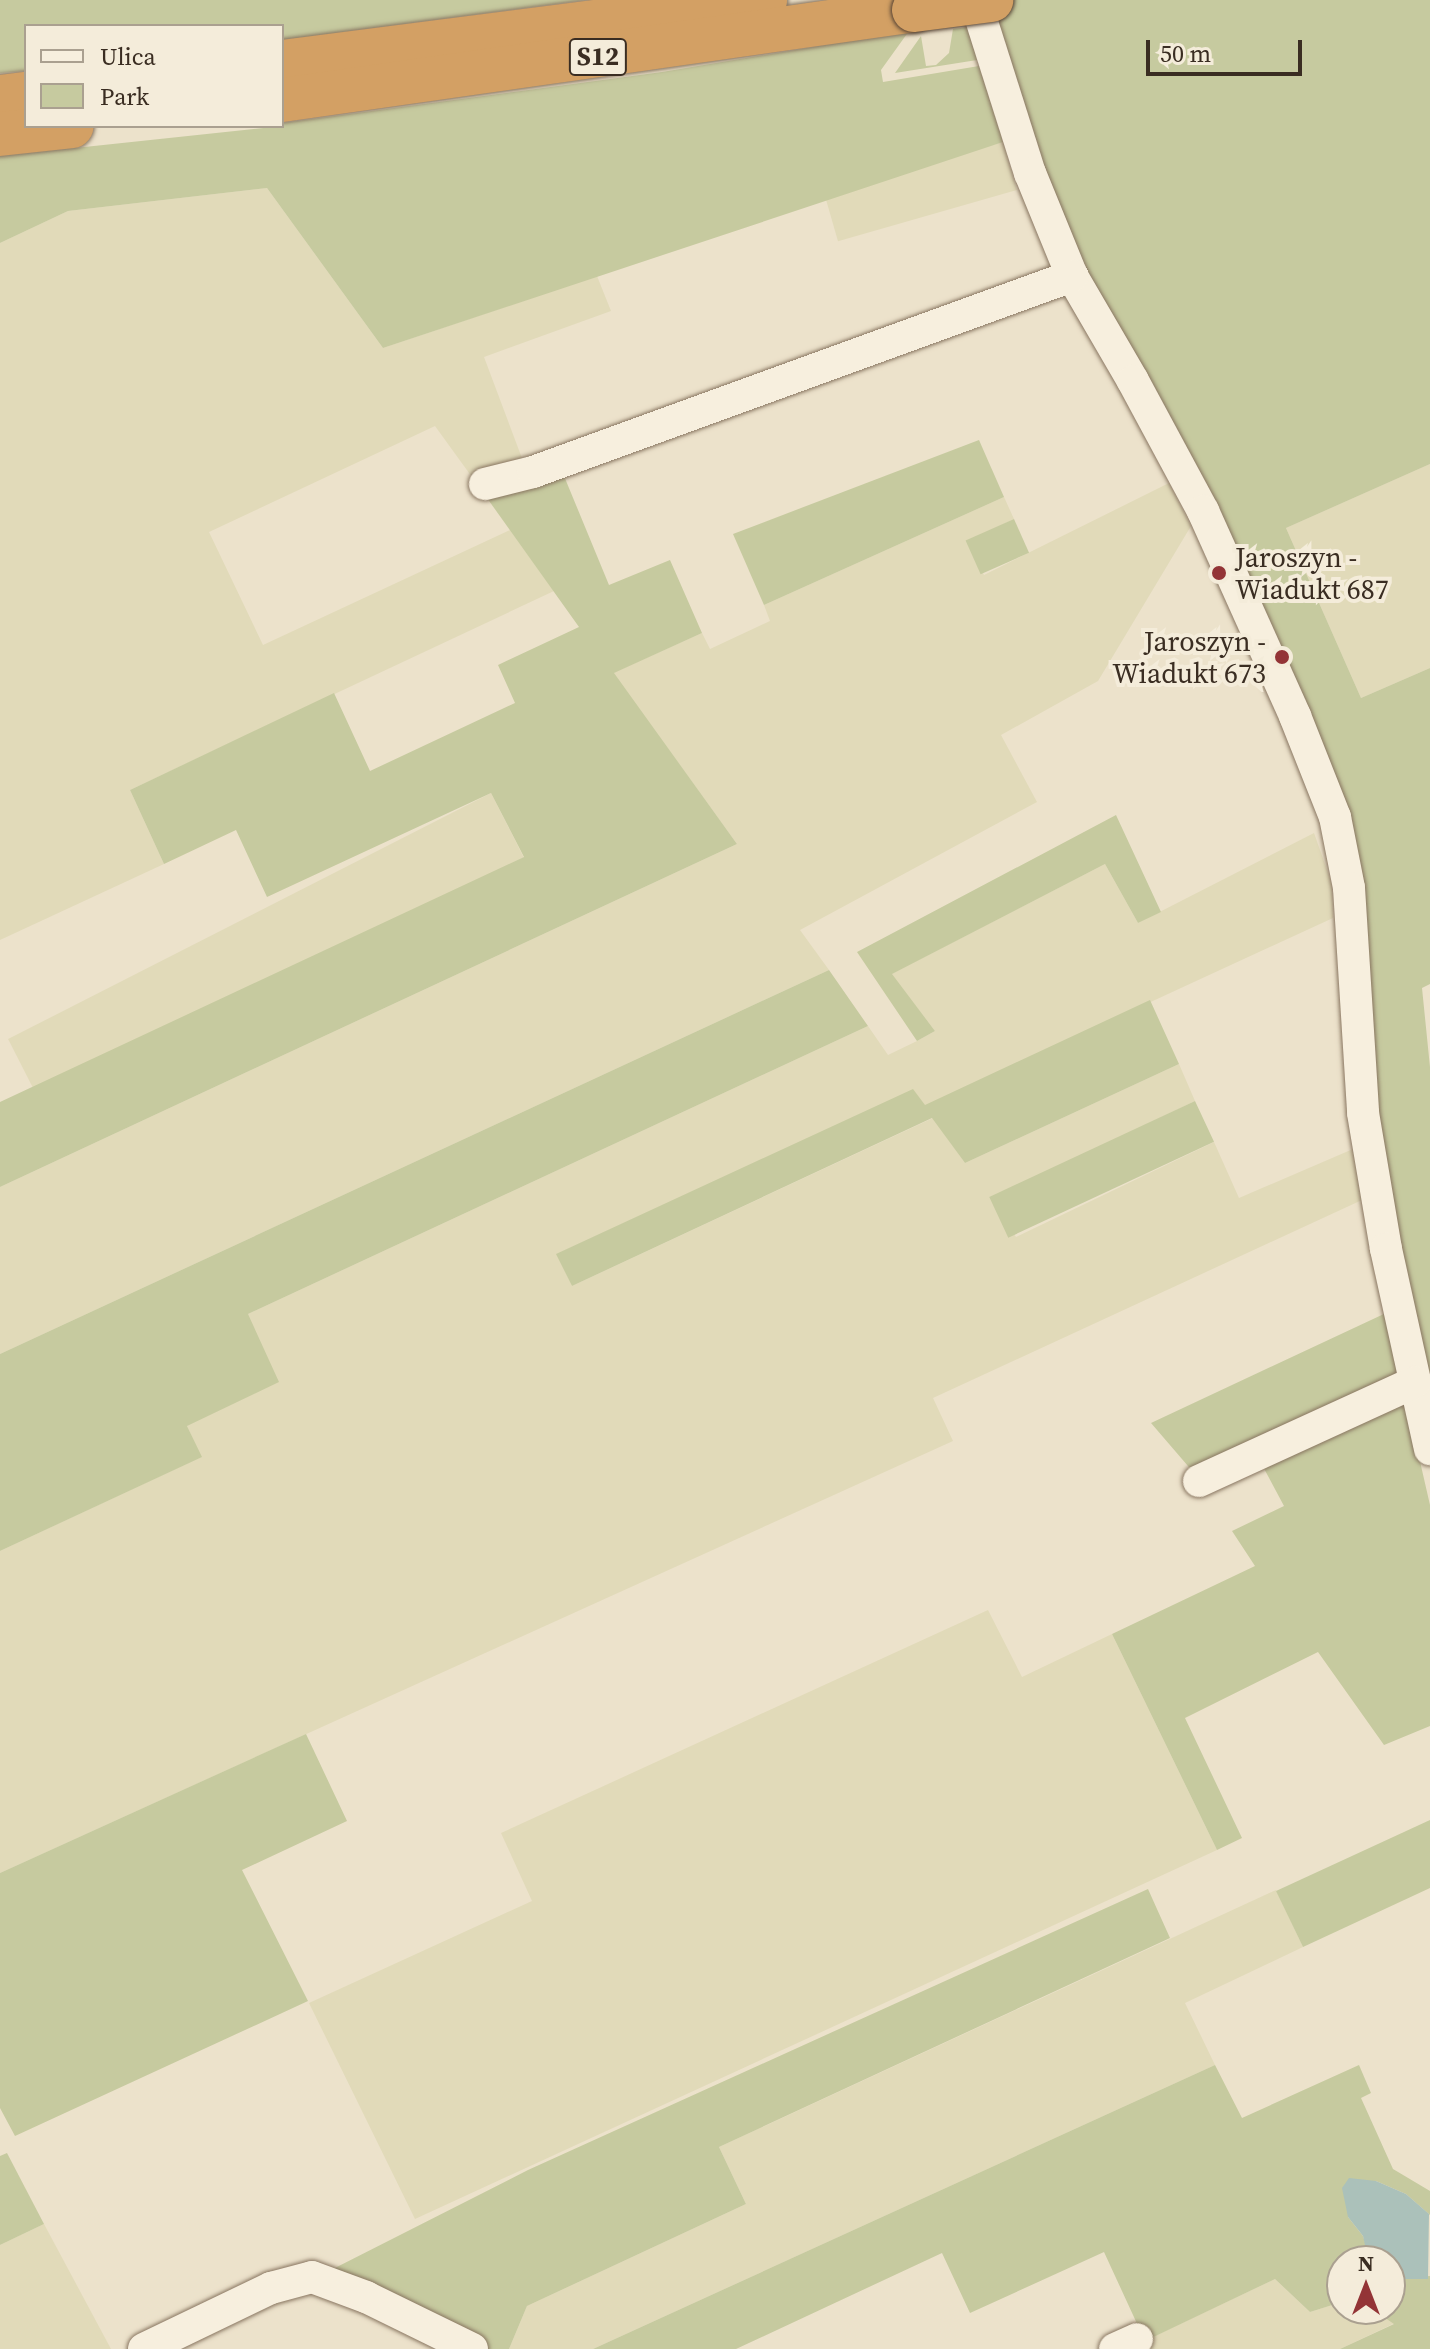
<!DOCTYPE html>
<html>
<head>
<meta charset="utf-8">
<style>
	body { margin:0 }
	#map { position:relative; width:1430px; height:2349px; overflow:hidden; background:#ece2cb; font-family:"Source Serif 4",serif }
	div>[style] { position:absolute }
	.farmland>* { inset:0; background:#e1dab9; transform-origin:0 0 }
	.green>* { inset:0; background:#c6ca9f; transform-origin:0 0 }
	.water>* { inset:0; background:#abc1ba }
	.roads { filter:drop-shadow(0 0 2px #887560) drop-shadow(0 0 2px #887560) }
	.minor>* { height:32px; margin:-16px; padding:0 16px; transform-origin:16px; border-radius:16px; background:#f7efde }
	.highway>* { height:44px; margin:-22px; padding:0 22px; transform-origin:22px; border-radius:22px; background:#d3a064 }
	.bridges { filter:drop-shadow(0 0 2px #564334) drop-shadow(0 0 2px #564334) }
	.highway-bridge>* { height:44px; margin:-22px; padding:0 22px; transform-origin:22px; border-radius:22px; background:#d3a064 }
	.dots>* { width:22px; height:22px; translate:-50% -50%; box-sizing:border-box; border:4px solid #f4ecda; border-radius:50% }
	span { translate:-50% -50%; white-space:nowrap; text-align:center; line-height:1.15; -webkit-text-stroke:8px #f4ecda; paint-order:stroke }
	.shield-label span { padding:2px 6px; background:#f4ecda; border:2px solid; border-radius:6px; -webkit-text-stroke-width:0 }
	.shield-label { font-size:26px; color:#3a2d22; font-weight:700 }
	.poi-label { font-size:28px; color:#3a2d22 }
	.left { translate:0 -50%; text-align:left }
	.right { translate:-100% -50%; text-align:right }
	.legend { position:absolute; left:24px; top:24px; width:260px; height:104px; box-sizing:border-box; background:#f4ecda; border:2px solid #aaa090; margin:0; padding:10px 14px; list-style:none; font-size:24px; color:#3a2d22 }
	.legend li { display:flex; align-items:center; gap:16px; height:40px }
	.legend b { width:40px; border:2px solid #aaa090 }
	.north { position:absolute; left:1326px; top:2245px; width:80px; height:80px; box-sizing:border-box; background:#f4ecda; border:2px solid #aaa090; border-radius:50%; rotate:0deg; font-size:22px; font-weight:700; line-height:32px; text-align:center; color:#3a2d22 }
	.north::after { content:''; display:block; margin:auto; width:28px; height:36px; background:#933436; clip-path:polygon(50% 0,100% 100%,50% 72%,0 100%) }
	.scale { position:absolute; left:1146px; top:40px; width:156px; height:36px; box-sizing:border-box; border:4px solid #3a2d22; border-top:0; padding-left:10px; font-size:24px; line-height:28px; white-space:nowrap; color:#3a2d22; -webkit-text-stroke:6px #f4ecda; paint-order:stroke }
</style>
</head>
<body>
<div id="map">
	<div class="farmland">
		<div style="left:1003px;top:142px;width:50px;height:186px;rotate:74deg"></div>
		<div style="clip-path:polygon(267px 188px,383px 348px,597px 276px,611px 311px,484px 357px,526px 469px,477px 484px,435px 426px,209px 532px,263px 645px,510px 530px,554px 591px,130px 790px,164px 864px,0 940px,0 243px,68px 211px)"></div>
		<div style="clip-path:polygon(1430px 464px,1430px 668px,1361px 698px,1286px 528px)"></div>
		<div style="clip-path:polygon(1169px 483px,1191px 526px,1098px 681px,1001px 735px,1037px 802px,800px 930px,829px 970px,0 1354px,0 1187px,737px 844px,613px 673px,702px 633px,710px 649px,770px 621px,764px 605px,1004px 497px,1014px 519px,967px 542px,984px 575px)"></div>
		<div style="left:491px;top:793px;width:72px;height:542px;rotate:63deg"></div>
		<div style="clip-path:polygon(1314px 833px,1332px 884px,1333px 918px,925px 1106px,913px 1090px,557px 1254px,572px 1286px,933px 1118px,965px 1163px,1179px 1064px,1195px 1101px,991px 1199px,1016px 1237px,1214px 1142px,1239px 1198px,1353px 1149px,1362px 1200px,933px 1398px,953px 1441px,0 1873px,0 1551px,201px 1457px,187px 1426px,248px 1314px,868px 1026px,888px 1055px,917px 1041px,935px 1031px,891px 974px,1105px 864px,1138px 923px)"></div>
		<div style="clip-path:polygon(988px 1610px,1022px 1677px,1112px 1634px,1217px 1850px,415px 2219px,309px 2003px,532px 1901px,501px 1833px)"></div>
		<div style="clip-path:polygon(1276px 1890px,1303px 1947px,1185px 2003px,1215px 2065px,593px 2349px,509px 2349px,527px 2306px,746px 2204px,719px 2147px)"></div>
		<div style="clip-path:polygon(44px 2224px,111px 2349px,0 2349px,0 2245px)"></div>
		<div style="clip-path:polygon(1275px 2279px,1310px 2312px,1342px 2302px,1342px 2309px,1372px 2309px,1395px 2323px,1340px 2349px,1127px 2349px)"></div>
	</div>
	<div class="green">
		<div style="clip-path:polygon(0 0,586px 0,282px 40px,282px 26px,26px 26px,26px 71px,0 73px)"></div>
		<div style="clip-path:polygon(989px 0,1430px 0,1430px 464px,1286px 528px,1361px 698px,1430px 668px,1430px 984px,1422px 988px,1430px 1067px,1430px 1408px,1380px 1157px,1350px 843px,1045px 179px)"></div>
		<div style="clip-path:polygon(968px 27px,977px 60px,895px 73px,921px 36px,926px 66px,936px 65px,949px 53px,953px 29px)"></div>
		<div style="clip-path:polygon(909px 31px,881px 70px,883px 82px,979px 66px,1003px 142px,383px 348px,267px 188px,68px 211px,0 243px,0 156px,282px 126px,282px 123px,662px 72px)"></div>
		<div style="clip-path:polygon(979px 440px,1004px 497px,764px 605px,733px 534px)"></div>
		<div style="clip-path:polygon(557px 459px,609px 585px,670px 560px,702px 633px,614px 673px,737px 844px,0 1187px,0 1102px,524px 857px,491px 793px,267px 897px,236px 830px,164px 864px,130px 790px,334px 693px,370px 771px,515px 703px,498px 665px,579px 627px,477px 484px)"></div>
		<div style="left:1014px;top:519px;width:37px;height:53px;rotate:66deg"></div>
		<div style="clip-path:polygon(1116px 815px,1161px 912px,1138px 923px,1105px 864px,892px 974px,935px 1031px,917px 1041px,857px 952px)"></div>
		<div style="clip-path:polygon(829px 970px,868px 1026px,248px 1314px,279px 1382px,187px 1426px,202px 1457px,0 1551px,0 1354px)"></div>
		<div style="clip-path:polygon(1150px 1000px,1179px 1064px,965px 1163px,932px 1118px,572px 1286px,556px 1254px,913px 1089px,925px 1105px)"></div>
		<div style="left:1195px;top:1101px;width:45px;height:227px;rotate:65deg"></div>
		<div style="clip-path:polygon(1386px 1313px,1430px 1505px,1430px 1726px,1384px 1745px,1318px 1652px,1185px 1718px,1242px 1838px,1217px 1850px,1112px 1634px,1255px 1566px,1232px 1531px,1284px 1506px,1252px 1446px,1194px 1473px,1151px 1423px)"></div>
		<div style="clip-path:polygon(306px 1734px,347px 1821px,242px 1870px,308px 2001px,15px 2136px,0 2108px,0 1873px)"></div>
		<div style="clip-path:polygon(1430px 1820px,1430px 1888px,1303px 1947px,1276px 1891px)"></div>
		<div style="clip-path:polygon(1148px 1889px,1170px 1938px,719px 2147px,746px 2204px,527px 2306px,509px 2349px,486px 2349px,327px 2272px,528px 2170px)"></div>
		<div style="clip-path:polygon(1215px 2065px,1242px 2118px,1359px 2065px,1371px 2093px,1361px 2098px,1393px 2169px,1430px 2191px,1430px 2215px,1406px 2194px,1376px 2181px,1348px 2217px,1363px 2236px,1371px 2261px,1342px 2261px,1342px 2302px,1310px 2312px,1275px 2279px,1145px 2341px,1104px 2252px,970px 2313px,942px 2253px,736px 2349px,593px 2349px)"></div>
		<div style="clip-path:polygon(7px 2153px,44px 2224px,0 2245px,0 2156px)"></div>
		<div style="clip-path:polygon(1390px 2275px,1396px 2279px,1430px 2276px,1430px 2349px,1340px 2349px,1394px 2324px,1372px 2309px,1390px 2309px)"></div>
	</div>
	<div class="water">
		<div style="clip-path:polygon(1349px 2178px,1376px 2181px,1406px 2194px,1429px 2214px,1428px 2279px,1395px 2279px,1390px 2275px,1390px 2261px,1368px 2259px,1363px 2236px,1348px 2217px,1342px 2188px)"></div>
	</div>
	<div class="roads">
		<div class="minor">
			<div style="left:975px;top:0;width:182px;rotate:72.4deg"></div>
			<div style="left:1030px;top:173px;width:111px;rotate:67.8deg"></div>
			<div style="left:1072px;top:276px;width:121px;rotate:59.8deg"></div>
			<div style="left:1133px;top:381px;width:148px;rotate:61.7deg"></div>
			<div style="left:1203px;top:511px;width:225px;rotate:65.8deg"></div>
			<div style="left:1295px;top:716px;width:109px;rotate:68.4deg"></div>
			<div style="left:1335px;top:817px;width:72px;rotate:78.8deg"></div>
			<div style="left:1349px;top:888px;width:225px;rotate:86.4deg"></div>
			<div style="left:1363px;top:1113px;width:138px;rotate:80.4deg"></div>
			<div style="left:1386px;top:1249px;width:205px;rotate:77.6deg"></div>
			<div style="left:485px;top:484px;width:49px;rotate:-14deg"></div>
			<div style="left:533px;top:472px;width:574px;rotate:-19.98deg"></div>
			<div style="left:1199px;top:1481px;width:238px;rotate:-24.6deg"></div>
			<div style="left:144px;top:2349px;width:141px;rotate:-25.7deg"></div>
			<div style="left:271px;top:2288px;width:42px;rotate:-15deg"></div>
			<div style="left:312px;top:2277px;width:58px;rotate:20.3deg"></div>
			<div style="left:366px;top:2297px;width:118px;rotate:26.1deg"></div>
			<div style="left:1115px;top:2349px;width:24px;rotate:-24deg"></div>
		</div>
		<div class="highway">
			<div style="left:282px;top:62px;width:487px;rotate:-7.3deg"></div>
			<div style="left:0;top:97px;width:26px;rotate:-7deg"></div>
			<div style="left:282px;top:100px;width:638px;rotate:-8.1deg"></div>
			<div style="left:0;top:134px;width:72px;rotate:-6.3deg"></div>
		</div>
	</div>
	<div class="bridges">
		<div class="highway-bridge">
			<div style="left:914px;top:10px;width:78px;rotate:-7.4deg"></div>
		</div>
	</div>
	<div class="dots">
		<div style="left:1219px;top:573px;background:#933436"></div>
		<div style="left:1282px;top:657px;background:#933436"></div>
	</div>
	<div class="shield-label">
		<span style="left:598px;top:57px">S12</span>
	</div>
	<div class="poi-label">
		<span class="left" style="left:1235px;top:573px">Jaroszyn -<br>Wiadukt 687</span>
		<span class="right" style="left:1266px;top:657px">Jaroszyn -<br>Wiadukt 673</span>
	</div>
	<ul class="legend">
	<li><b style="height:10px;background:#f7efde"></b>Ulica</li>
	<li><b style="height:22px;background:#c6ca9f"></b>Park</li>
	</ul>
	<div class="north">N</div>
	<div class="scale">50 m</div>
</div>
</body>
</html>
